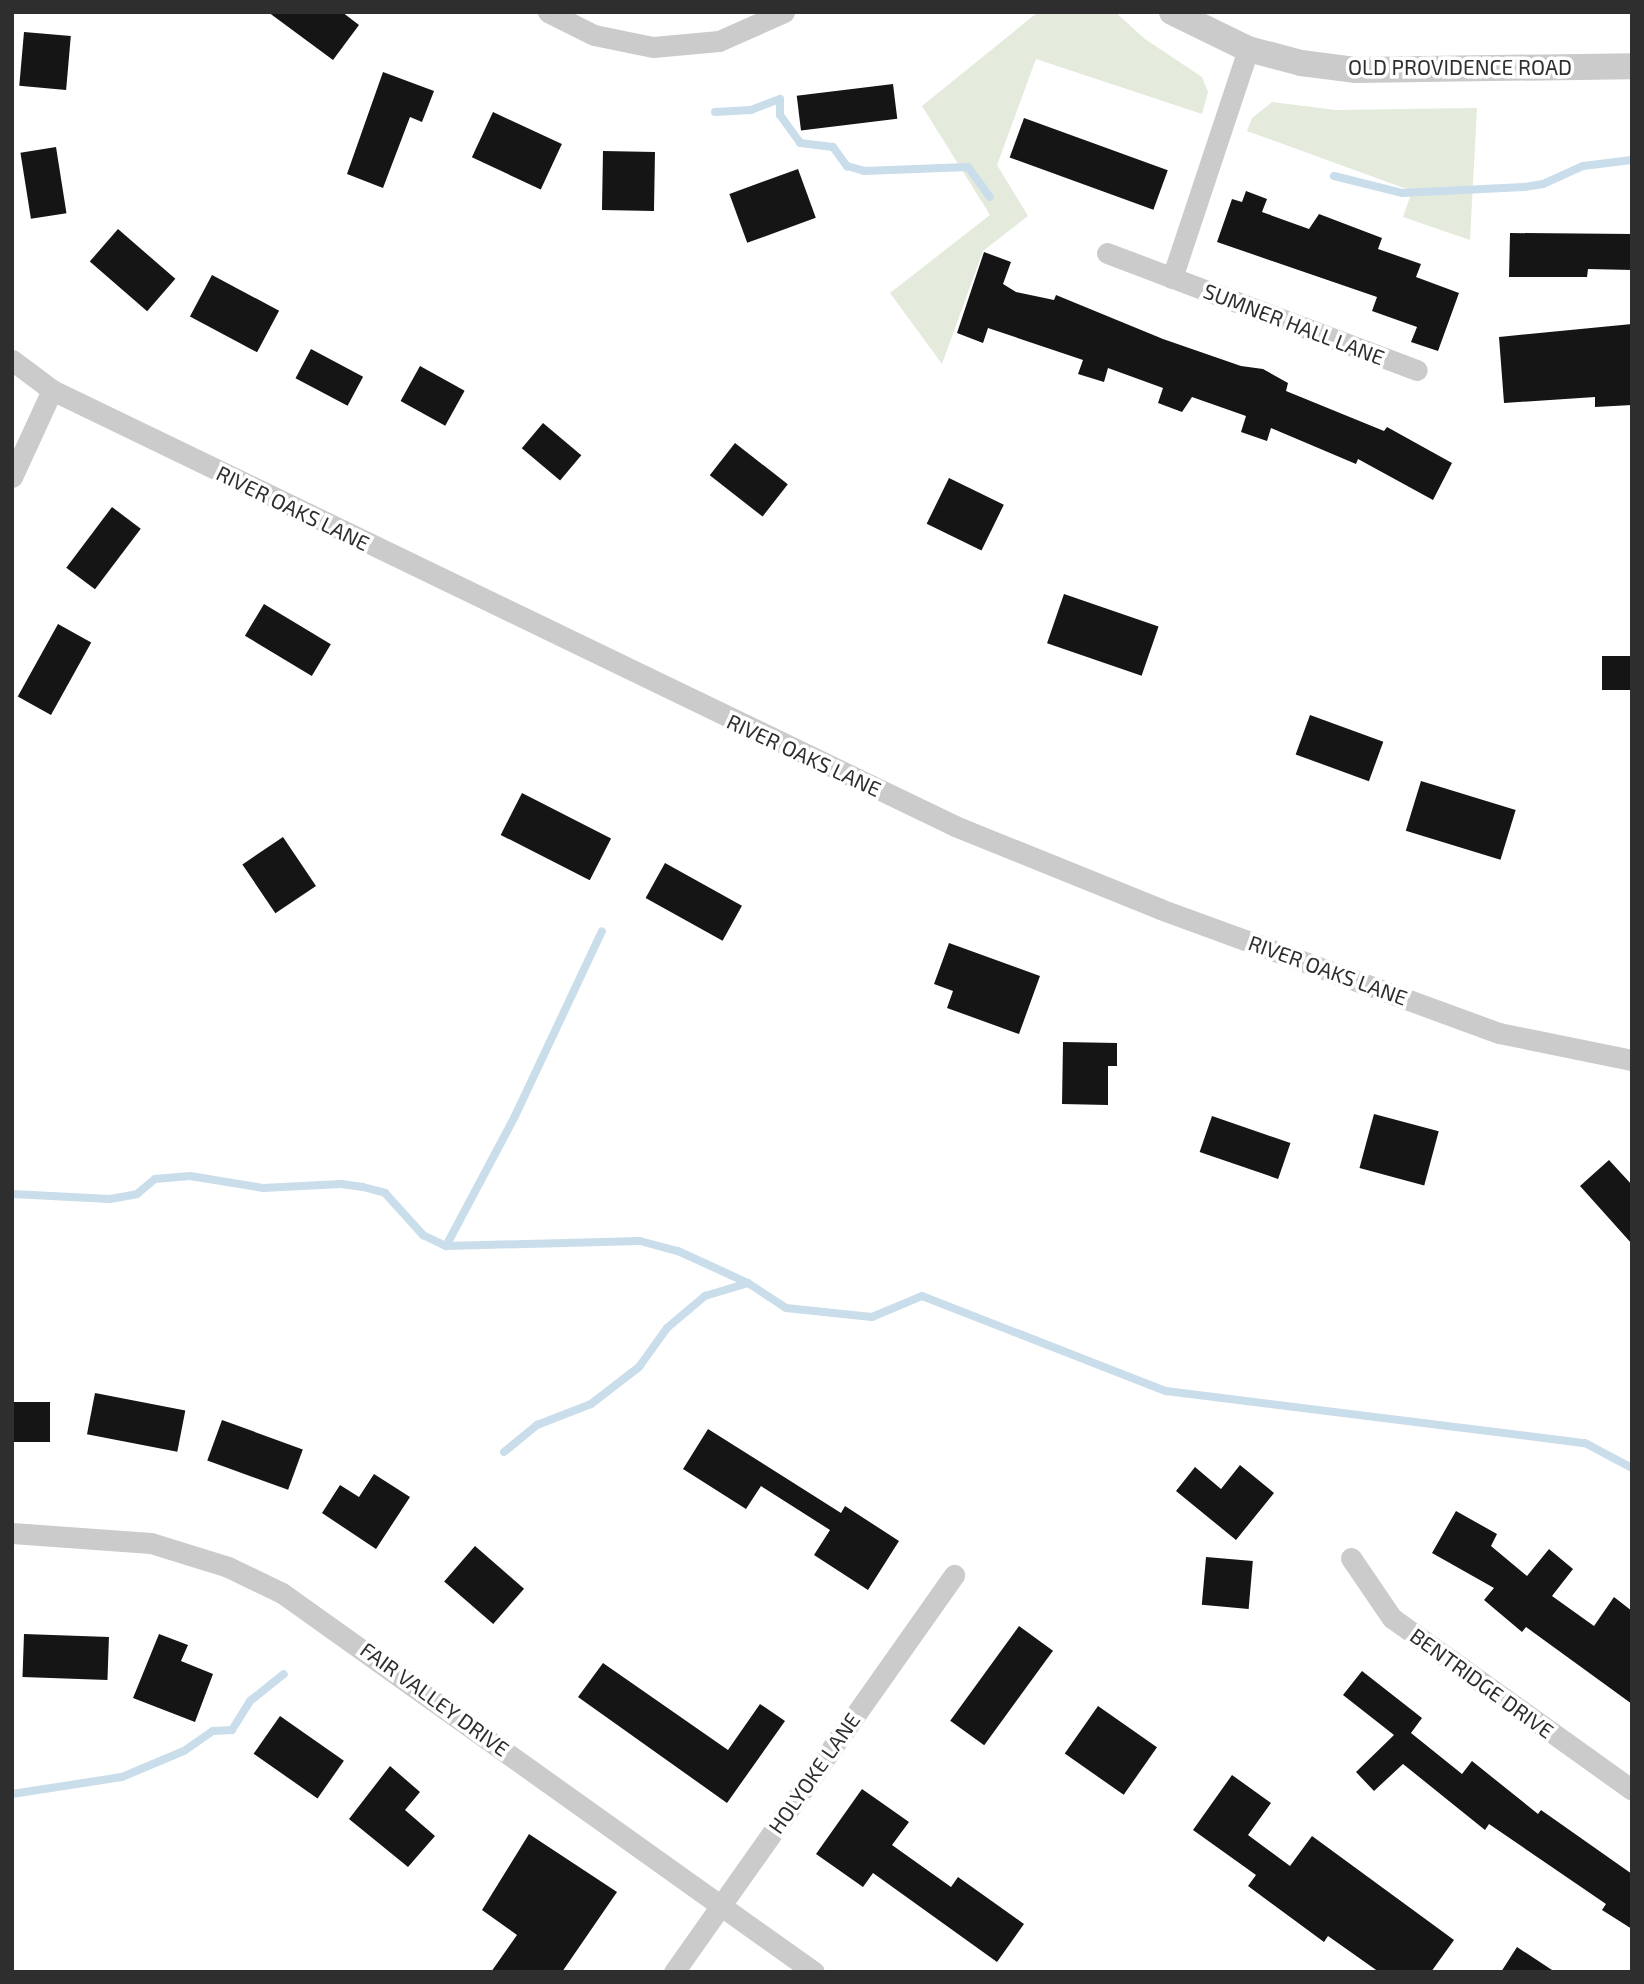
<!DOCTYPE html>
<html>
<head>
<meta charset="utf-8">
<style>
	body { margin:0 }
	#map { position:relative; width:1644px; height:1984px; overflow:hidden; background:#fff; font-family:"Exo 2",sans-serif }
	div>[style] { position:absolute }
	.green>* { inset:0; background:#e4ebdc }
	.stream>* { height:8px; margin:-4px; padding:0 4px; transform-origin:4px; border-radius:4px; background:#c9ddea }
	.building>* { inset:0; background:#151515; transform-origin:0 0 }
	.minor>* { height:21px; margin:-10.5px; padding:0 10.5px; transform-origin:10.5px; border-radius:10.5px; background:#cbcbcb }
	.tertiary>* { height:26px; margin:-13px; padding:0 13px; transform-origin:13px; border-radius:13px; background:#cbcbcb }
	span { translate:-50% -50%; white-space:nowrap; text-align:center; line-height:1.15; -webkit-text-stroke:7px #fff; paint-order:stroke }
	.street-label { font-size:21px; color:#2e2e2e }
	.frame { position:absolute; inset:0; border:14px solid #2e2e2e; pointer-events:none }
</style>
</head>
<body>
<div id="map">
	<div class="green">
		<div style="clip-path:polygon(1038px 12px,1115px 12px,1145px 39px,1202px 77px,1208px 92px,1202px 114px,1036px 59px,997px 165px,1028px 216px,983px 251px,942px 364px,890px 293px,990px 215px,922px 106px)"></div>
		<div style="clip-path:polygon(1272px 102px,1336px 110px,1477px 108px,1470px 240px,1403px 217px,1412px 191px,1247px 131px,1252px 118px)"></div>
	</div>
	<div class="stream">
		<div style="left:715px;top:112px;width:36px;rotate:-3deg"></div>
		<div style="left:751px;top:110px;width:31px;rotate:-21deg"></div>
		<div style="left:780px;top:99px;width:16px;rotate:90deg"></div>
		<div style="left:780px;top:115px;width:34px;rotate:54deg"></div>
		<div style="left:800px;top:143px;width:33px;rotate:7deg"></div>
		<div style="left:833px;top:147px;width:24px;rotate:54deg"></div>
		<div style="left:847px;top:166px;width:18px;rotate:16deg"></div>
		<div style="left:864px;top:171px;width:104px;rotate:-2.2deg"></div>
		<div style="left:968px;top:167px;width:37px;rotate:54deg"></div>
		<div style="left:1334px;top:176px;width:70px;rotate:14deg"></div>
		<div style="left:1402px;top:193px;width:122px;rotate:-2.8deg"></div>
		<div style="left:1524px;top:187px;width:19px;rotate:-9deg"></div>
		<div style="left:1543px;top:184px;width:44px;rotate:-24.2deg"></div>
		<div style="left:1583px;top:166px;width:49px;rotate:-7deg"></div>
		<div style="left:12px;top:1194px;width:98px;rotate:2.9deg"></div>
		<div style="left:110px;top:1199px;width:27px;rotate:-10deg"></div>
		<div style="left:137px;top:1194px;width:23px;rotate:-40deg"></div>
		<div style="left:155px;top:1179px;width:35px;rotate:-5deg"></div>
		<div style="left:190px;top:1176px;width:74px;rotate:9.3deg"></div>
		<div style="left:263px;top:1188px;width:78px;rotate:-2.9deg"></div>
		<div style="left:341px;top:1184px;width:22px;rotate:8deg"></div>
		<div style="left:363px;top:1187px;width:23px;rotate:15deg"></div>
		<div style="left:385px;top:1193px;width:57px;rotate:47.9deg"></div>
		<div style="left:423px;top:1235px;width:25px;rotate:26deg"></div>
		<div style="left:446px;top:1246px;width:194px;rotate:-1.5deg"></div>
		<div style="left:640px;top:1241px;width:39px;rotate:15deg"></div>
		<div style="left:678px;top:1251px;width:77px;rotate:24.6deg"></div>
		<div style="left:748px;top:1283px;width:45px;rotate:33.3deg"></div>
		<div style="left:786px;top:1308px;width:86px;rotate:6deg"></div>
		<div style="left:872px;top:1317px;width:54px;rotate:-22.8deg"></div>
		<div style="left:922px;top:1296px;width:262px;rotate:21.3deg"></div>
		<div style="left:1166px;top:1391px;width:422px;rotate:7.1deg"></div>
		<div style="left:1585px;top:1443px;width:53px;rotate:28deg"></div>
		<div style="left:446px;top:1246px;width:147px;rotate:-62deg"></div>
		<div style="left:515px;top:1116px;width:204px;rotate:-64.8deg"></div>
		<div style="left:504px;top:1452px;width:43px;rotate:-39.3deg"></div>
		<div style="left:537px;top:1425px;width:58px;rotate:-21.3deg"></div>
		<div style="left:591px;top:1404px;width:61px;rotate:-37.6deg"></div>
		<div style="left:639px;top:1367px;width:48px;rotate:-54.3deg"></div>
		<div style="left:667px;top:1328px;width:50px;rotate:-40.1deg"></div>
		<div style="left:705px;top:1296px;width:45px;rotate:-16.8deg"></div>
		<div style="left:12px;top:1794px;width:111px;rotate:-8.8deg"></div>
		<div style="left:122px;top:1777px;width:67px;rotate:-22.8deg"></div>
		<div style="left:184px;top:1751px;width:35px;rotate:-35deg"></div>
		<div style="left:213px;top:1731px;width:19px;rotate:-3deg"></div>
		<div style="left:232px;top:1730px;width:34px;rotate:-58deg"></div>
		<div style="left:250px;top:1701px;width:43px;rotate:-38.5deg"></div>
	</div>
	<div class="building">
		<div style="clip-path:polygon(268px 12px,342px 12px,359px 25px,333px 60px)"></div>
		<div style="left:24px;top:32px;width:47px;height:54px;rotate:5deg"></div>
		<div style="clip-path:polygon(383px 72px,434px 91px,422px 122px,410px 117px,383px 188px,347px 174px)"></div>
		<div style="left:893px;top:84px;width:35px;height:97px;rotate:83deg"></div>
		<div style="left:493px;top:112px;width:76px;height:50px;rotate:25deg"></div>
		<div style="left:1024px;top:118px;width:153px;height:42px;rotate:20deg"></div>
		<div style="left:56px;top:147px;width:67px;height:36px;rotate:81deg"></div>
		<div style="left:603px;top:151px;width:52px;height:59px;rotate:1deg"></div>
		<div style="left:798px;top:169px;width:52px;height:73px;rotate:70deg"></div>
		<div style="clip-path:polygon(1246px 191px,1267px 199px,1262px 212px,1309px 229px,1319px 214px,1382px 238px,1378px 249px,1421px 264px,1416px 277px,1459px 293px,1438px 351px,1411px 342px,1417px 327px,1372px 311px,1377px 297px,1217px 242px,1232px 199px,1242px 202px)"></div>
		<div style="left:118px;top:229px;width:76px;height:43px;rotate:41deg"></div>
		<div style="clip-path:polygon(1510px 233px,1632px 234px,1632px 270px,1588px 269px,1587px 277px,1509px 277px)"></div>
		<div style="clip-path:polygon(984px 252px,1011px 262px,1003px 284px,1016px 292px,1054px 300px,1056px 295px,1163px 339px,1241px 366px,1263px 369px,1288px 383px,1286px 391px,1384px 431px,1387px 427px,1452px 463px,1433px 500px,1358px 459px,1356px 464px,1271px 428px,1267px 441px,1241px 432px,1246px 416px,1192px 397px,1182px 412px,1158px 403px,1163px 388px,1108px 368px,1104px 382px,1078px 374px,1083px 360px,988px 328px,983px 343px,957px 333px)"></div>
		<div style="left:212px;top:275px;width:76px;height:47px;rotate:28deg"></div>
		<div style="clip-path:polygon(1632px 324px,1632px 405px,1595px 407px,1595px 397px,1504px 403px,1499px 337px)"></div>
		<div style="left:311px;top:349px;width:59px;height:33px;rotate:28deg"></div>
		<div style="left:420px;top:366px;width:51px;height:40px;rotate:29deg"></div>
		<div style="left:543px;top:423px;width:50px;height:33px;rotate:40deg"></div>
		<div style="left:735px;top:443px;width:67px;height:41px;rotate:38deg"></div>
		<div style="left:949px;top:478px;width:61px;height:51px;rotate:26deg"></div>
		<div style="left:112px;top:507px;width:36px;height:76px;rotate:37deg"></div>
		<div style="left:1064px;top:594px;width:100px;height:52px;rotate:19deg"></div>
		<div style="left:264px;top:604px;width:78px;height:37px;rotate:31deg"></div>
		<div style="left:58px;top:624px;width:38px;height:83px;rotate:29deg"></div>
		<div style="left:1632px;top:656px;width:34px;height:30px;rotate:90deg"></div>
		<div style="left:1310px;top:715px;width:78px;height:42px;rotate:20deg"></div>
		<div style="left:1421px;top:781px;width:99px;height:52px;rotate:17deg"></div>
		<div style="left:522px;top:793px;width:100px;height:47px;rotate:27deg"></div>
		<div style="left:283px;top:837px;width:59px;height:49px;rotate:56deg"></div>
		<div style="left:665px;top:863px;width:88px;height:40px;rotate:29deg"></div>
		<div style="clip-path:polygon(949px 943px,1040px 976px,1019px 1034px,947px 1008px,953px 991px,934px 984px)"></div>
		<div style="clip-path:polygon(1063px 1042px,1117px 1043px,1117px 1066px,1108px 1066px,1108px 1105px,1062px 1104px)"></div>
		<div style="left:1374px;top:1114px;width:67px;height:56px;rotate:15deg"></div>
		<div style="left:1212px;top:1116px;width:83px;height:38px;rotate:19deg"></div>
		<div style="clip-path:polygon(1609px 1160px,1632px 1185px,1632px 1244px,1580px 1186px)"></div>
		<div style="left:95px;top:1393px;width:92px;height:42px;rotate:11deg"></div>
		<div style="left:12px;top:1402px;width:38px;height:40px"></div>
		<div style="left:222px;top:1420px;width:86px;height:43px;rotate:20deg"></div>
		<div style="clip-path:polygon(708px 1429px,841px 1513px,845px 1506px,899px 1541px,868px 1590px,814px 1555px,830px 1530px,761px 1486px,746px 1509px,683px 1469px)"></div>
		<div style="clip-path:polygon(1240px 1465px,1274px 1493px,1236px 1540px,1176px 1491px,1195px 1467px,1221px 1489px)"></div>
		<div style="clip-path:polygon(374px 1474px,410px 1497px,376px 1549px,322px 1513px,340px 1485px,359px 1497px)"></div>
		<div style="clip-path:polygon(1456px 1511px,1497px 1534px,1491px 1546px,1527px 1576px,1549px 1549px,1573px 1569px,1552px 1596px,1594px 1626px,1614px 1597px,1632px 1611px,1632px 1704px,1526px 1627px,1522px 1632px,1484px 1600px,1494px 1588px,1432px 1553px)"></div>
		<div style="left:475px;top:1546px;width:65px;height:47px;rotate:41deg"></div>
		<div style="left:1206px;top:1557px;width:47px;height:48px;rotate:5deg"></div>
		<div style="left:1019px;top:1626px;width:42px;height:117px;rotate:36deg"></div>
		<div style="left:24px;top:1634px;width:85px;height:43px;rotate:2deg"></div>
		<div style="clip-path:polygon(159px 1634px,188px 1645px,181px 1661px,213px 1674px,195px 1722px,133px 1698px)"></div>
		<div style="clip-path:polygon(603px 1663px,728px 1750px,760px 1704px,785px 1721px,727px 1803px,578px 1697px)"></div>
		<div style="clip-path:polygon(1362px 1671px,1422px 1718px,1411px 1733px,1462px 1774px,1472px 1761px,1538px 1814px,1541px 1810px,1632px 1874px,1632px 1929px,1602px 1910px,1606px 1904px,1489px 1824px,1485px 1830px,1403px 1764px,1374px 1791px,1356px 1772px,1394px 1735px,1343px 1695px)"></div>
		<div style="left:1098px;top:1706px;width:72px;height:58px;rotate:35deg"></div>
		<div style="left:280px;top:1716px;width:78px;height:46px;rotate:35deg"></div>
		<div style="clip-path:polygon(390px 1766px,420px 1792px,405px 1810px,435px 1836px,408px 1867px,349px 1819px)"></div>
		<div style="clip-path:polygon(1232px 1775px,1271px 1803px,1248px 1835px,1290px 1866px,1312px 1836px,1454px 1940px,1431px 1972px,1379px 1972px,1328px 1936px,1324px 1942px,1248px 1886px,1256px 1875px,1193px 1830px)"></div>
		<div style="clip-path:polygon(862px 1789px,909px 1822px,892px 1845px,951px 1887px,958px 1877px,1024px 1924px,997px 1962px,873px 1873px,863px 1887px,816px 1854px)"></div>
		<div style="clip-path:polygon(529px 1834px,617px 1892px,562px 1972px,491px 1972px,517px 1935px,482px 1910px)"></div>
		<div style="clip-path:polygon(1517px 1947px,1555px 1972px,1501px 1972px)"></div>
	</div>
	<div class="minor">
		<div style="left:548px;top:12px;width:51px;rotate:26.6deg"></div>
		<div style="left:594px;top:35px;width:60px;rotate:11.5deg"></div>
		<div style="left:653px;top:47px;width:66px;rotate:-5.2deg"></div>
		<div style="left:719px;top:41px;width:71px;rotate:-24deg"></div>
		<div style="left:1107px;top:253px;width:331px;rotate:20.7deg"></div>
		<div style="left:1172px;top:278px;width:241px;rotate:-71.6deg"></div>
		<div style="left:12px;top:360px;width:50px;rotate:36.9deg"></div>
		<div style="left:52px;top:390px;width:1003px;rotate:25.77deg"></div>
		<div style="left:955px;top:826px;width:221px;rotate:22deg"></div>
		<div style="left:1160px;top:909px;width:361px;rotate:20.1deg"></div>
		<div style="left:1499px;top:1033px;width:136px;rotate:11.5deg"></div>
		<div style="left:12px;top:477px;width:96px;rotate:-65.3deg"></div>
		<div style="left:12px;top:1533px;width:139px;rotate:4.1deg"></div>
		<div style="left:151px;top:1543px;width:81px;rotate:17.3deg"></div>
		<div style="left:228px;top:1567px;width:60px;rotate:25.7deg"></div>
		<div style="left:282px;top:1593px;width:653px;rotate:35.47deg"></div>
		<div style="left:1351px;top:1558px;width:73px;rotate:55.7deg"></div>
		<div style="left:1392px;top:1618px;width:295px;rotate:35.6deg"></div>
		<div style="left:674px;top:1972px;width:486px;rotate:-54.8deg"></div>
	</div>
	<div class="tertiary">
		<div style="left:1172px;top:12px;width:85px;rotate:26deg"></div>
		<div style="left:1248px;top:49px;width:55px;rotate:14.8deg"></div>
		<div style="left:1301px;top:63px;width:54px;rotate:7.4deg"></div>
		<div style="left:1355px;top:70px;width:277px;rotate:-0.8deg"></div>
	</div>
	<div class="street-label">
		<span style="left:1460px;top:67px">OLD PROVIDENCE ROAD</span>
		<span style="left:1294px;top:324px;rotate:21deg">SUMNER HALL LANE</span>
		<span style="left:293px;top:508px;rotate:26deg">RIVER OAKS LANE</span>
		<span style="left:804px;top:755px;rotate:25deg">RIVER OAKS LANE</span>
		<span style="left:1328px;top:970px;rotate:20deg">RIVER OAKS LANE</span>
		<span style="left:1482px;top:1683px;rotate:36deg">BENTRIDGE DRIVE</span>
		<span style="left:435px;top:1699px;rotate:36deg">FAIR VALLEY DRIVE</span>
		<span style="left:814px;top:1773px;rotate:-55deg">HOLYOKE LANE</span>
	</div>
	<div class="frame"></div>
</div>
</body>
</html>
